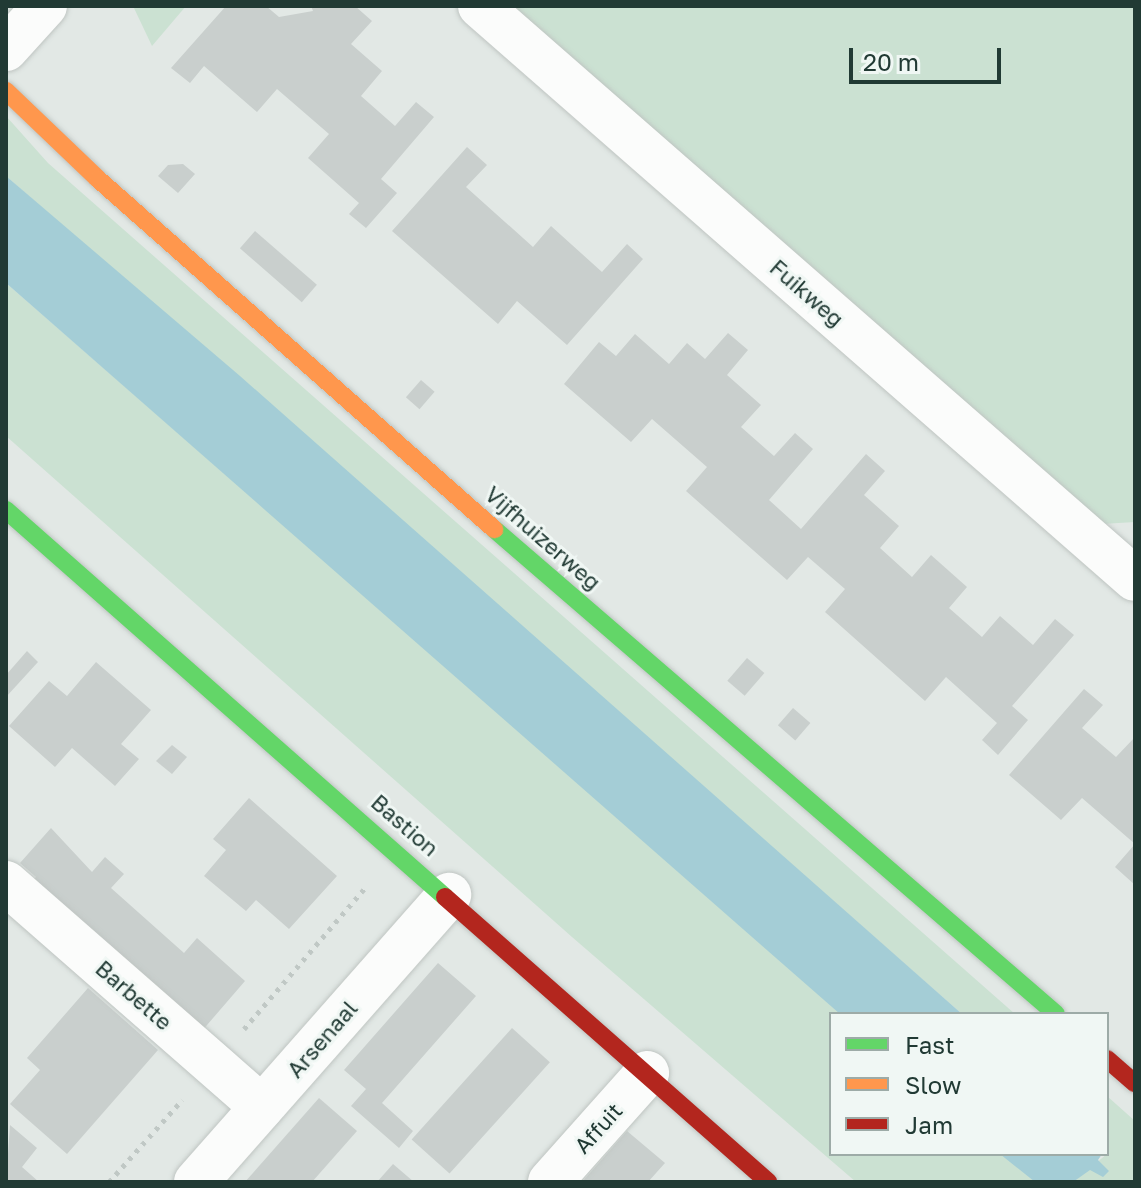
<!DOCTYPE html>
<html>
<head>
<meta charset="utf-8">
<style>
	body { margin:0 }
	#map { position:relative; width:1141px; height:1188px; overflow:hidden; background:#e2e8e5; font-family:"Golos Text",sans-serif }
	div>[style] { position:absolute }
	.green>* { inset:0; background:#cbe1d2 }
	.water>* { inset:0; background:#a4cdd6 }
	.building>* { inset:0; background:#c9cfcd; transform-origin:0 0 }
	.path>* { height:5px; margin-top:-2.5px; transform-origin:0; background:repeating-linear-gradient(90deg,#c0c8c5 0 4px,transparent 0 10px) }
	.roads { filter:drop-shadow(0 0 2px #bfc5c2) drop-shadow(0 0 2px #bfc5c2) }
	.street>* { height:44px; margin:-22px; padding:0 22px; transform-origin:22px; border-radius:22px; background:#fbfcfb }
	.fast>* { height:18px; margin:-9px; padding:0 9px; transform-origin:9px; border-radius:9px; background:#63d668 }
	.slow>* { height:18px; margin:-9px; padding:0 9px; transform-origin:9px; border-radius:9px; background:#ff974d }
	.jam>* { height:18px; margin:-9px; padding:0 9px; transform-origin:9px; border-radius:9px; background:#b3261e }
	span { translate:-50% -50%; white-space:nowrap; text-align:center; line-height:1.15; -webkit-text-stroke:6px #f0f7f4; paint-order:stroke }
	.street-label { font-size:22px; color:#213a34 }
	.frame { position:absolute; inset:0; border:8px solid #213a34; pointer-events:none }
	.legend { position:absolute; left:829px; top:1012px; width:280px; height:144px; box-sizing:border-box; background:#f0f7f4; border:2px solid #9daba7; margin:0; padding:10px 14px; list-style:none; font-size:24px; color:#213a34 }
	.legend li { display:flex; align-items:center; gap:16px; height:40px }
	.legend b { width:40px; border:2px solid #9daba7 }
	.scale { position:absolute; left:849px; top:48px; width:152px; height:36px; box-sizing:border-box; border:4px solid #213a34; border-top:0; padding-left:10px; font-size:24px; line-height:28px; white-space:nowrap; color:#213a34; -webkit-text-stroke:6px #f0f7f4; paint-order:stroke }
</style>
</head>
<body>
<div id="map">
	<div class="green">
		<div style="clip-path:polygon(133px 6px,186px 6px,152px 46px)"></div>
		<div style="clip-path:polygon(498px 6px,1135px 6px,1135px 522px,1102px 524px)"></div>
		<div style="clip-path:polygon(6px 116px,48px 163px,1015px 1014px,962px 1014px,6px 176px)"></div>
		<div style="clip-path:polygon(6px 283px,844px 1014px,831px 1014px,831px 1154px,1003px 1154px,1035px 1182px,856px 1182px,572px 937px,6px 436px)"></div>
		<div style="clip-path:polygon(1107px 1096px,1135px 1121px,1135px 1182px,1073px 1182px,1107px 1154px)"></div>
	</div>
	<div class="water">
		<div style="clip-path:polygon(6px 176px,240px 376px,962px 1014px,840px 1014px,6px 283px)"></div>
		<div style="clip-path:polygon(1000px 1154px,1102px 1154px,1098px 1160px,1109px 1171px,1103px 1177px,1090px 1170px,1073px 1182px,1035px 1182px)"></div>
	</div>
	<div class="building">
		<div style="clip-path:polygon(226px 6px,266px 6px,279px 17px,313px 11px,311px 6px,355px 6px,372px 21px,351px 44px,382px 71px,361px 96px,395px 126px,416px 102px,434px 117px,381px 179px,397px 193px,366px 228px,349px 214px,359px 203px,308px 158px,329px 134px,277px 89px,257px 112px,204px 66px,190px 83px,171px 68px)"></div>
		<div style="clip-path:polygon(467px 147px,487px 165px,466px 187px,533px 247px,551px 226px,602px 272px,627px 244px,643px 259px,567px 345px,517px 301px,498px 324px,392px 231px)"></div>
		<div style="clip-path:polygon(183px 164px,195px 174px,178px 193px,158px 176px,168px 165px)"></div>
		<div style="left:255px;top:231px;width:82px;height:23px;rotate:41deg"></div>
		<div style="clip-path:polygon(728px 333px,748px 350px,727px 375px,761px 405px,741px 427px,774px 456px,795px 433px,813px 449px,769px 500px,801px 529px,866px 454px,885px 471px,864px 495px,899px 526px,880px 548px,912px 577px,931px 555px,967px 587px,949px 608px,982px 637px,1000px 616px,1033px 645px,1055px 619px,1074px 635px,1012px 706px,1028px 720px,998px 755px,982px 740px,997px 723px,946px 677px,925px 701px,825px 612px,845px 589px,808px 557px,787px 580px,686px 491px,707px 467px,652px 419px,631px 442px,564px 384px,599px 342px,616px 356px,635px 334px,669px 364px,687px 343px,705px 359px)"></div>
		<div style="left:421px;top:380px;width:18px;height:23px;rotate:41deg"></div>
		<div style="clip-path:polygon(27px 651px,38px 662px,6px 697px,6px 675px)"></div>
		<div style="left:747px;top:658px;width:23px;height:30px;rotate:41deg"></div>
		<div style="clip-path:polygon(96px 662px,151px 710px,121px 744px,139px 759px,115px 786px,72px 748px,55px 767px,9px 726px,49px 681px,67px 696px)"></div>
		<div style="clip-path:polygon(1084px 689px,1103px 705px,1082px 728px,1116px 757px,1135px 737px,1135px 885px,1115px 867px,1135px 844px,1082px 798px,1061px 820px,1009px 775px)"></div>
		<div style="left:793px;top:708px;width:23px;height:23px;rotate:41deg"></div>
		<div style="clip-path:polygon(172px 745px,187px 757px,172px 774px,156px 761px)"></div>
		<div style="clip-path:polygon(249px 798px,337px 876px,289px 929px,256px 900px,246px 911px,204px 876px,226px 850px,213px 839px)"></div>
		<div style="clip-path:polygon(51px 828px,92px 872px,105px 857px,124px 874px,111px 888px,184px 953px,197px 938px,245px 981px,201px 1032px,31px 882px,36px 877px,20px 863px)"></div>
		<div style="clip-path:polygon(438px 963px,476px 996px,382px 1103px,413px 1131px,399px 1148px,351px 1106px,366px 1089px,344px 1070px)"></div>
		<div style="clip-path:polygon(88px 988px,158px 1050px,67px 1154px,10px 1104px,40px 1070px,27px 1058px)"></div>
		<div style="left:512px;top:1028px;width:51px;height:150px;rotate:42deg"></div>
		<div style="clip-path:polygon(319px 1098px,357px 1131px,312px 1182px,245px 1182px)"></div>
		<div style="clip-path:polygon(10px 1125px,37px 1148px,22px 1167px,39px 1182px,6px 1182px)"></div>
		<div style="clip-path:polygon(627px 1131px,665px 1163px,648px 1182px,582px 1182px)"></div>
		<div style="clip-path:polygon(393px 1164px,414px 1182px,377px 1182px)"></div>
	</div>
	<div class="path">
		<div style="left:244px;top:1029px;width:186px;rotate:-49.4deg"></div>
		<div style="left:109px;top:1182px;width:110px;rotate:-48.3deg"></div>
	</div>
	<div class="roads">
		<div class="street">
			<div style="left:480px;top:6px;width:870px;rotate:41.18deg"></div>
			<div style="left:6px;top:49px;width:58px;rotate:-47.8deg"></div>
			<div style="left:6px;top:883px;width:340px;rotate:41.2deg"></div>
			<div style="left:196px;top:1182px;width:383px;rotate:-48.6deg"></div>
			<div style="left:550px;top:1182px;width:146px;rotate:-48.3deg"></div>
		</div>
		<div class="fast">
			<div style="left:6px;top:510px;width:585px;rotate:41.4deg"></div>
			<div style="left:494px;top:529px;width:742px;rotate:40.79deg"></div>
		</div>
		<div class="slow">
			<div style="left:6px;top:91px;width:127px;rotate:43.7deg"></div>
			<div style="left:98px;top:179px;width:529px;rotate:41.47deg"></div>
		</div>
		<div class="jam">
			<div style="left:445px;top:897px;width:431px;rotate:41.4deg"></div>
			<div style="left:1107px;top:1059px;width:37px;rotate:41deg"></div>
		</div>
	</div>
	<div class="street-label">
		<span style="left:807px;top:293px;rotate:41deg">Fuikweg</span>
		<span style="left:543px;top:538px;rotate:41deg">Vijfhuizerweg</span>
		<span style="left:405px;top:825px;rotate:41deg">Bastion</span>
		<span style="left:134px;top:995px;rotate:41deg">Barbette</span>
		<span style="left:322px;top:1039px;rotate:-49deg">Arsenaal</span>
		<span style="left:598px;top:1128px;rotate:-48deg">Affuit</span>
	</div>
	<div class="frame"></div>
	<ul class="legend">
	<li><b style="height:10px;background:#63d668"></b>Fast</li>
	<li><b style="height:10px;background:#ff974d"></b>Slow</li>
	<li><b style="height:10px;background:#b3261e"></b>Jam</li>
	</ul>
	<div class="scale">20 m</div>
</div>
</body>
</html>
